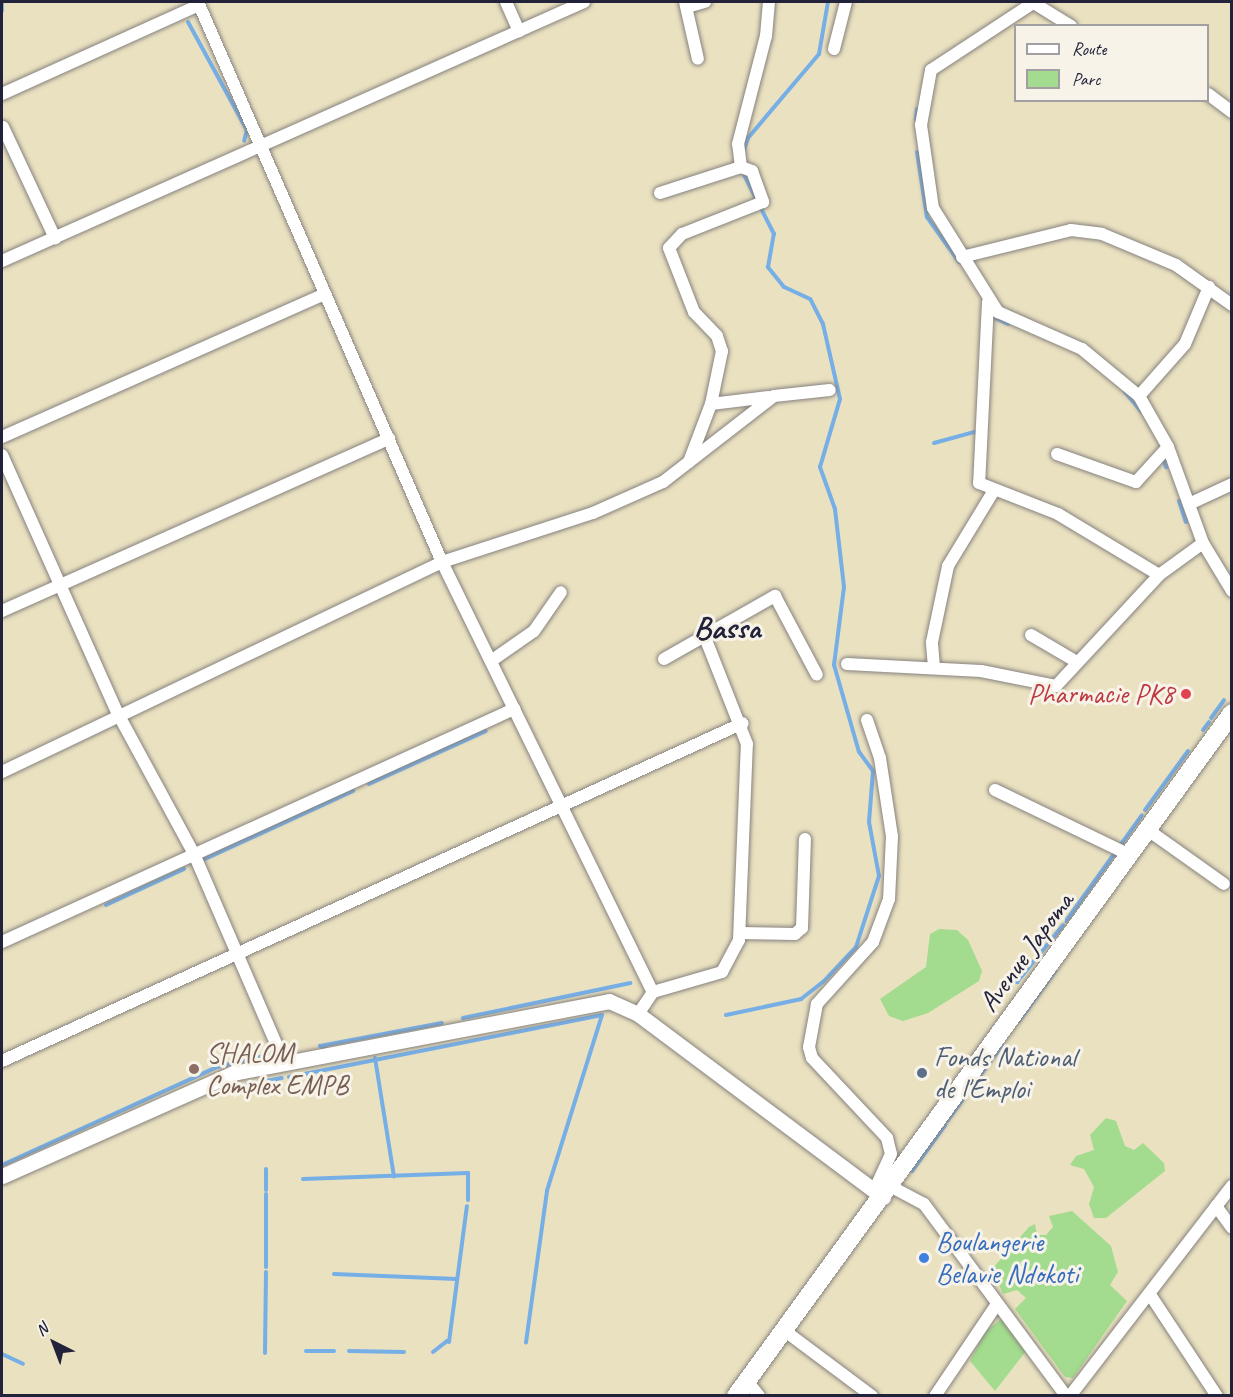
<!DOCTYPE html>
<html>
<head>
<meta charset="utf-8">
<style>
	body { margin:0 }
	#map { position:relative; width:1233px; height:1397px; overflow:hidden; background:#eae1c1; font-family:Caveat,sans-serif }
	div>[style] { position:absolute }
	.green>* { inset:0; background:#a3dc8e }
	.stream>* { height:4px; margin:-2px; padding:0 2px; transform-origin:2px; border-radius:2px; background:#76aee6 }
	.roads { filter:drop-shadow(0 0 2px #86827e) drop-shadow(0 0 2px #86827e) }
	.minor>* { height:12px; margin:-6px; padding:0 6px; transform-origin:6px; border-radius:6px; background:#fff }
	.tertiary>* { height:15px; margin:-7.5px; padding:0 7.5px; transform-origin:7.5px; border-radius:7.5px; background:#fff }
	.primary>* { height:18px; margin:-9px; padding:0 9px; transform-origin:9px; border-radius:9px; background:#fff }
	.dots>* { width:16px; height:16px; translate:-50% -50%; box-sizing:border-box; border:3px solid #f7f3e8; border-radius:50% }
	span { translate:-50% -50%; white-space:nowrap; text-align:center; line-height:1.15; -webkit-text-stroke:6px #f7f3e8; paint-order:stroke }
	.health-label { font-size:28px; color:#be3a42 }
	.right { translate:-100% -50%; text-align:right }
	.street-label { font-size:28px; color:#22223b }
	.education-label { font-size:28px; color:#785e54 }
	.left { translate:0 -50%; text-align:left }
	.service-label { font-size:28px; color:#4e5e75 }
	.shop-label { font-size:28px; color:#366cbe }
	.quarter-label { font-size:32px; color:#22223b; font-weight:700 }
	.frame { position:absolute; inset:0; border:3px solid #22223b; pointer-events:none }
	.legend { position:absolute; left:1014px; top:24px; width:195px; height:78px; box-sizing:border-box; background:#f7f3e8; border:2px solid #a29fa3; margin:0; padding:8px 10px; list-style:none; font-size:18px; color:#22223b }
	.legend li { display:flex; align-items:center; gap:12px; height:30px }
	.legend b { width:30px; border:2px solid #a29fa3 }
	.north { position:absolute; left:24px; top:1313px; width:60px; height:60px; -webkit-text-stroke:4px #f7f3e8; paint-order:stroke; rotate:318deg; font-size:16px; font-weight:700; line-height:24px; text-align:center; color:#22223b }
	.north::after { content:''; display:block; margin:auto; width:21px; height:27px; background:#22223b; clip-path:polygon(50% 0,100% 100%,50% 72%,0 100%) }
</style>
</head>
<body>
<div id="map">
	<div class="green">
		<div style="clip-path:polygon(939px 929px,957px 930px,968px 940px,982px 971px,979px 981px,928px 1013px,903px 1021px,889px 1016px,880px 999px,926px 967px,930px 934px)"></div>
		<div style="clip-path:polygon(1106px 1118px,1116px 1121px,1125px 1146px,1134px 1150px,1143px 1143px,1164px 1163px,1165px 1171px,1106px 1218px,1094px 1218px,1089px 1204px,1094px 1187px,1084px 1169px,1070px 1165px,1076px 1156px,1094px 1150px,1090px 1135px)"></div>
		<div style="clip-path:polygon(1072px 1211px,1111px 1246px,1118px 1272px,1110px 1285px,1127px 1301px,1073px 1378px,1065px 1377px,1015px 1309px,1026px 1298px,1017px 1290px,1003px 1294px,992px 1269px,1029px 1227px,1035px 1224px,1037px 1235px,1046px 1235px,1053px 1227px,1049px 1216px)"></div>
		<div style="clip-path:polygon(1001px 1319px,1026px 1351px,995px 1391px,970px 1361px,985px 1332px)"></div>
	</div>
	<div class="stream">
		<div style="left:2px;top:3px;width:8px;rotate:90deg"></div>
		<div style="left:188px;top:22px;width:123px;rotate:61.4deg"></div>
		<div style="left:247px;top:130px;width:11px;rotate:105deg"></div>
		<div style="left:916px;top:120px;width:11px;rotate:-85deg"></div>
		<div style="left:743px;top:152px;width:15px;rotate:-70deg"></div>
		<div style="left:748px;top:138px;width:110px;rotate:-49.8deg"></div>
		<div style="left:819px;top:54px;width:53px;rotate:-80.2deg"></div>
		<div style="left:917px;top:152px;width:66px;rotate:81.3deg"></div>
		<div style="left:927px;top:217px;width:55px;rotate:54.6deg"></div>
		<div style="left:989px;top:315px;width:21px;rotate:25deg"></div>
		<div style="left:1125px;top:392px;width:25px;rotate:50deg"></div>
		<div style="left:934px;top:443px;width:46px;rotate:-15.3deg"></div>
		<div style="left:1162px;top:457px;width:11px;rotate:68deg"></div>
		<div style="left:1179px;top:501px;width:22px;rotate:72deg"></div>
		<div style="left:1211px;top:718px;width:22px;rotate:-54deg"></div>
		<div style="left:1203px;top:730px;width:10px;rotate:-53deg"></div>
		<div style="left:369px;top:784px;width:128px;rotate:-24.4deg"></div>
		<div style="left:1145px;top:810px;width:73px;rotate:-53.9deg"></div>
		<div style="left:205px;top:859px;width:163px;rotate:-24.7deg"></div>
		<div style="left:106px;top:905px;width:86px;rotate:-24.8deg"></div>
		<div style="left:1066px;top:921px;width:130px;rotate:-54.4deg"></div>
		<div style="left:1009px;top:975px;width:11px;rotate:41deg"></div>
		<div style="left:1017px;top:982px;width:73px;rotate:-51.1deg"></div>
		<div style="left:726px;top:1015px;width:77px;rotate:-12deg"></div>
		<div style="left:801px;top:999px;width:28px;rotate:-38deg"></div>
		<div style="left:823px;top:982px;width:48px;rotate:-46.7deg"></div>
		<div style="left:856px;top:947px;width:75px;rotate:-72.1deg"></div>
		<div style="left:879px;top:876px;width:55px;rotate:-100.5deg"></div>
		<div style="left:869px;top:822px;width:51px;rotate:-85.5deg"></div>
		<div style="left:873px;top:771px;width:24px;rotate:-126deg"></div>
		<div style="left:859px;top:752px;width:91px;rotate:-106deg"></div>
		<div style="left:834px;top:665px;width:79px;rotate:-82.7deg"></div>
		<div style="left:844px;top:587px;width:79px;rotate:-96.6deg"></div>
		<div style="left:835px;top:509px;width:45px;rotate:-109.7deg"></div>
		<div style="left:820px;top:467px;width:71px;rotate:-73.6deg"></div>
		<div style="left:840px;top:399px;width:77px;rotate:-102.8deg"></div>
		<div style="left:823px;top:324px;width:28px;rotate:-117deg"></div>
		<div style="left:810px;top:299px;width:29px;rotate:-155deg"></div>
		<div style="left:784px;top:287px;width:26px;rotate:-129deg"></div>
		<div style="left:768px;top:267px;width:34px;rotate:-80deg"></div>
		<div style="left:774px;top:234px;width:71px;rotate:-116.9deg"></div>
		<div style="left:463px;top:1018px;width:171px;rotate:-11.8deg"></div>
		<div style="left:1019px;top:1021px;width:62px;rotate:-54.2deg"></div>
		<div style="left:328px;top:1050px;width:9px;rotate:-153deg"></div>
		<div style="left:320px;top:1046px;width:124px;rotate:-10.7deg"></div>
		<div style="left:375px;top:1058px;width:120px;rotate:80.9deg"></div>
		<div style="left:289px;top:1077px;width:319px;rotate:-11.2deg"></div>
		<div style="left:602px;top:1015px;width:184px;rotate:107.4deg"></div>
		<div style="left:547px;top:1191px;width:153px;rotate:97.9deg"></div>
		<div style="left:217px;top:1091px;width:66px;rotate:-11.3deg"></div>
		<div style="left:965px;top:1096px;width:63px;rotate:-54deg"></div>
		<div style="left:947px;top:1121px;width:26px;rotate:-54deg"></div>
		<div style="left:2px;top:1165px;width:236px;rotate:-24.5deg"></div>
		<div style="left:217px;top:1067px;width:52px;rotate:-13.2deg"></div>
		<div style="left:912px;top:1171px;width:57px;rotate:-54.3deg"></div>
		<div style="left:303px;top:1179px;width:165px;rotate:-2.1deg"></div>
		<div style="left:468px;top:1173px;width:27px;rotate:90deg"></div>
		<div style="left:266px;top:1190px;width:21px;rotate:-90deg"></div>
		<div style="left:266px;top:1267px;width:73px;rotate:-90deg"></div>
		<div style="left:334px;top:1274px;width:123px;rotate:2.3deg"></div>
		<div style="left:449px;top:1342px;width:137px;rotate:-82.5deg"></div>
		<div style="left:306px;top:1351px;width:28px"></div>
		<div style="left:349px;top:1351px;width:55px;rotate:1deg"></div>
		<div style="left:433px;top:1352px;width:18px;rotate:-38deg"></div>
		<div style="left:265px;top:1353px;width:81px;rotate:-89.3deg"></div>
		<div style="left:2px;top:1354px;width:23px;rotate:25deg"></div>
	</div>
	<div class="roads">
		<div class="minor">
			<div style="left:198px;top:2px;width:611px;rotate:66.46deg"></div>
			<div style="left:442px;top:562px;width:479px;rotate:63.9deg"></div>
			<div style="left:653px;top:992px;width:27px;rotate:124deg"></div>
			<div style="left:506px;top:2px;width:32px;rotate:66deg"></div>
			<div style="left:685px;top:2px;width:58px;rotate:77.2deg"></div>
			<div style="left:1032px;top:2px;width:46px;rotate:31.6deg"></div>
			<div style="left:1033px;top:3px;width:122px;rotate:146.7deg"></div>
			<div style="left:931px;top:70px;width:56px;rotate:100.3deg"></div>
			<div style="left:921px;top:125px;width:84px;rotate:81.8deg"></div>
			<div style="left:933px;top:208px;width:123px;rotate:58deg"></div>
			<div style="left:998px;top:312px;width:92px;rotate:23.8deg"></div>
			<div style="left:1082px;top:349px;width:74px;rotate:39.5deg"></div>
			<div style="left:1139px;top:396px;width:59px;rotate:60.4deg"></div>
			<div style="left:1168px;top:447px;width:102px;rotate:70deg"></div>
			<div style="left:1203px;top:543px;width:56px;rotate:58.9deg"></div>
			<div style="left:687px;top:7px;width:19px;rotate:-16deg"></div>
			<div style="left:834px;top:49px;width:49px;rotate:-75.7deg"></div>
			<div style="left:2px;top:94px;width:216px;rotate:-24.3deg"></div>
			<div style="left:1208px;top:94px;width:30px;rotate:37deg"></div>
			<div style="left:3px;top:127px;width:123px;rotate:64.9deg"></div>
			<div style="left:741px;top:167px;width:23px;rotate:-97deg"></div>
			<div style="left:738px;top:144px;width:112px;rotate:-75.5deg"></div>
			<div style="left:766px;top:36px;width:34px;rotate:-85deg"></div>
			<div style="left:660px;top:193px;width:85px;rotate:-17.8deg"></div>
			<div style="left:741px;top:167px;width:12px;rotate:20deg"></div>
			<div style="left:752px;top:171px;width:33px;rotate:70deg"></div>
			<div style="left:763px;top:202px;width:87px;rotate:158.4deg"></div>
			<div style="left:682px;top:234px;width:19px;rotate:133deg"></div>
			<div style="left:669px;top:248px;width:69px;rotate:68.7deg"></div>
			<div style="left:694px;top:312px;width:33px;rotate:46deg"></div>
			<div style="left:717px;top:336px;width:16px;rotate:72deg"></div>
			<div style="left:722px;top:351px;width:54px;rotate:101.7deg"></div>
			<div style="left:711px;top:404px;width:62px;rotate:110.8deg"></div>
			<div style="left:962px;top:257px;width:112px;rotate:-13.9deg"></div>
			<div style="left:1071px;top:230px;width:31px;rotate:7deg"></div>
			<div style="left:1102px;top:234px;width:80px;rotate:22.7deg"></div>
			<div style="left:1176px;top:265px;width:69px;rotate:35.5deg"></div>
			<div style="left:2px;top:261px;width:637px;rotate:-23.99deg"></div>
			<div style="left:988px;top:302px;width:181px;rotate:92.8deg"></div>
			<div style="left:979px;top:483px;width:85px;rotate:21.4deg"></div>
			<div style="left:1058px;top:514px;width:118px;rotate:31.1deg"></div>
			<div style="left:1139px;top:396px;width:69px;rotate:-48.5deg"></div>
			<div style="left:1185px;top:344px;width:62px;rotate:-67.2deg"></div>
			<div style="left:711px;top:404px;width:58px;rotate:-6.9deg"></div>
			<div style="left:2px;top:437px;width:351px;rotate:-23.9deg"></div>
			<div style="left:1057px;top:454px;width:84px;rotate:19.5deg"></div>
			<div style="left:1136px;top:482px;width:47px;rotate:-47.6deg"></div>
			<div style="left:2px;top:455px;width:284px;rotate:65.9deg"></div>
			<div style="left:118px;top:714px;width:159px;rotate:61.5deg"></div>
			<div style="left:194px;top:854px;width:224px;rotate:66.6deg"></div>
			<div style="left:1189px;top:504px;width:47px;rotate:-24.9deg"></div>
			<div style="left:2px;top:611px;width:424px;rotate:-24deg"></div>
			<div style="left:1031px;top:635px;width:53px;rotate:30.4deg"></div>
			<div style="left:664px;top:659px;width:128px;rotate:-29.6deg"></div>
			<div style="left:775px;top:596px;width:89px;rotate:62deg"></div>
			<div style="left:491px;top:661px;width:52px;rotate:-34.9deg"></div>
			<div style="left:534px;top:631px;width:47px;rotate:-55.3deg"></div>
			<div style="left:847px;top:664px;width:134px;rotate:3deg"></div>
			<div style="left:981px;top:671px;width:76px;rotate:11.3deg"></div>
			<div style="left:1056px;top:686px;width:151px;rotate:-47.1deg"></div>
			<div style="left:1159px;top:575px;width:54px;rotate:-36deg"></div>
			<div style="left:934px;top:667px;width:25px;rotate:-95deg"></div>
			<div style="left:932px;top:642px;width:78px;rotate:-78.1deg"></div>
			<div style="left:948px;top:566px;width:87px;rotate:-58.7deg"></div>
			<div style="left:867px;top:720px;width:40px;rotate:71.1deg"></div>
			<div style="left:880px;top:758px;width:79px;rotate:81.3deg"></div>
			<div style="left:892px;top:836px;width:63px;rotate:92.7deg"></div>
			<div style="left:889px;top:899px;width:46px;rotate:110.4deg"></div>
			<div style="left:873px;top:942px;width:84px;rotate:132.1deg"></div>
			<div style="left:817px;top:1004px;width:44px;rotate:100.5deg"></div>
			<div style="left:809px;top:1047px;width:11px;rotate:75deg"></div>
			<div style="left:812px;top:1058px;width:110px;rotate:46.8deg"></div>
			<div style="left:887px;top:1138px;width:16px;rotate:76deg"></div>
			<div style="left:891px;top:1154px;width:41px;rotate:114.7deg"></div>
			<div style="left:2px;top:772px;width:488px;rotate:-25.5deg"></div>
			<div style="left:442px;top:562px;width:159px;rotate:-18deg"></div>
			<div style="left:593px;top:513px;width:77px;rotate:-23.9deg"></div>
			<div style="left:663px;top:482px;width:140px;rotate:-37.8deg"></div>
			<div style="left:774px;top:396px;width:56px;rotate:-6.1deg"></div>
			<div style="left:995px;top:790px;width:150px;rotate:25.7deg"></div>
			<div style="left:1148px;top:830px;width:93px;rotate:35.4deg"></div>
			<div style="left:740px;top:933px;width:55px;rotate:1deg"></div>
			<div style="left:795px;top:934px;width:9px;rotate:-41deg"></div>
			<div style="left:802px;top:928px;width:89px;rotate:-88.1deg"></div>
			<div style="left:2px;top:942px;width:563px;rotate:-24.47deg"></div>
			<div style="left:653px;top:992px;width:72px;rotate:-16.2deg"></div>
			<div style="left:722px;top:972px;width:36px;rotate:-62deg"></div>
			<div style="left:739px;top:940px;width:196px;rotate:-87.7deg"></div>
			<div style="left:747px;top:744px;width:117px;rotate:-111.5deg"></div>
			<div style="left:2px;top:1061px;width:814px;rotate:-24.52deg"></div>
			<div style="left:890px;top:1186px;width:38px;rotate:28deg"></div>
			<div style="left:924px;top:1204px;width:239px;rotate:53.5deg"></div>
			<div style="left:1216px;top:1206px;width:27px;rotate:54deg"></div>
			<div style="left:1151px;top:1296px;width:120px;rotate:56.6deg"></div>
			<div style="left:785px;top:1331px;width:109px;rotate:36.8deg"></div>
			<div style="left:747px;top:1381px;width:19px;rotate:51deg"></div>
			<div style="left:935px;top:1396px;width:111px;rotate:-56deg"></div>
			<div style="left:1070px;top:1396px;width:265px;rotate:-52.4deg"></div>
		</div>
		<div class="tertiary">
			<div style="left:2px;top:1176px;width:253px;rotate:-24deg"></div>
			<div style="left:233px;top:1073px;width:383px;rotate:-10.8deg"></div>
			<div style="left:609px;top:1001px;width:32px;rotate:24deg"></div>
			<div style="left:638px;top:1014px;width:306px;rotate:36.8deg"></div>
		</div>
		<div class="primary">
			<div style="left:736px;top:1396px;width:844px;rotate:-54.01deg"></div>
		</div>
	</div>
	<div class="dots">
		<div style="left:1186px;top:694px;background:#e0444e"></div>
		<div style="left:194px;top:1069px;background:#8d6e63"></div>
		<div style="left:922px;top:1073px;background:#5c6f8a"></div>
		<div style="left:924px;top:1258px;background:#3f7fe0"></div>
	</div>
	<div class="health-label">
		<span class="right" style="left:1174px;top:694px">Pharmacie PK8</span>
	</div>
	<div class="street-label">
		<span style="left:1026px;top:952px;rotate:-54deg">Avenue Japoma</span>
	</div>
	<div class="education-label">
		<span class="left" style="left:206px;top:1069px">SHALOM<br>Complex EMPB</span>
	</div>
	<div class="service-label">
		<span class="left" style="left:934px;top:1073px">Fonds National<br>de l'Emploi</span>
	</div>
	<div class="shop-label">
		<span class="left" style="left:936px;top:1258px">Boulangerie<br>Belavie Ndokoti</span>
	</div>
	<div class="quarter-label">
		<span style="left:727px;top:628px">Bassa</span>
	</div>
	<div class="frame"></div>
	<ul class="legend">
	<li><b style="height:8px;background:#fff"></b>Route</li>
	<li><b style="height:16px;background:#a3dc8e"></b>Parc</li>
	</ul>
	<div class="north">N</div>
</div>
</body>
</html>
